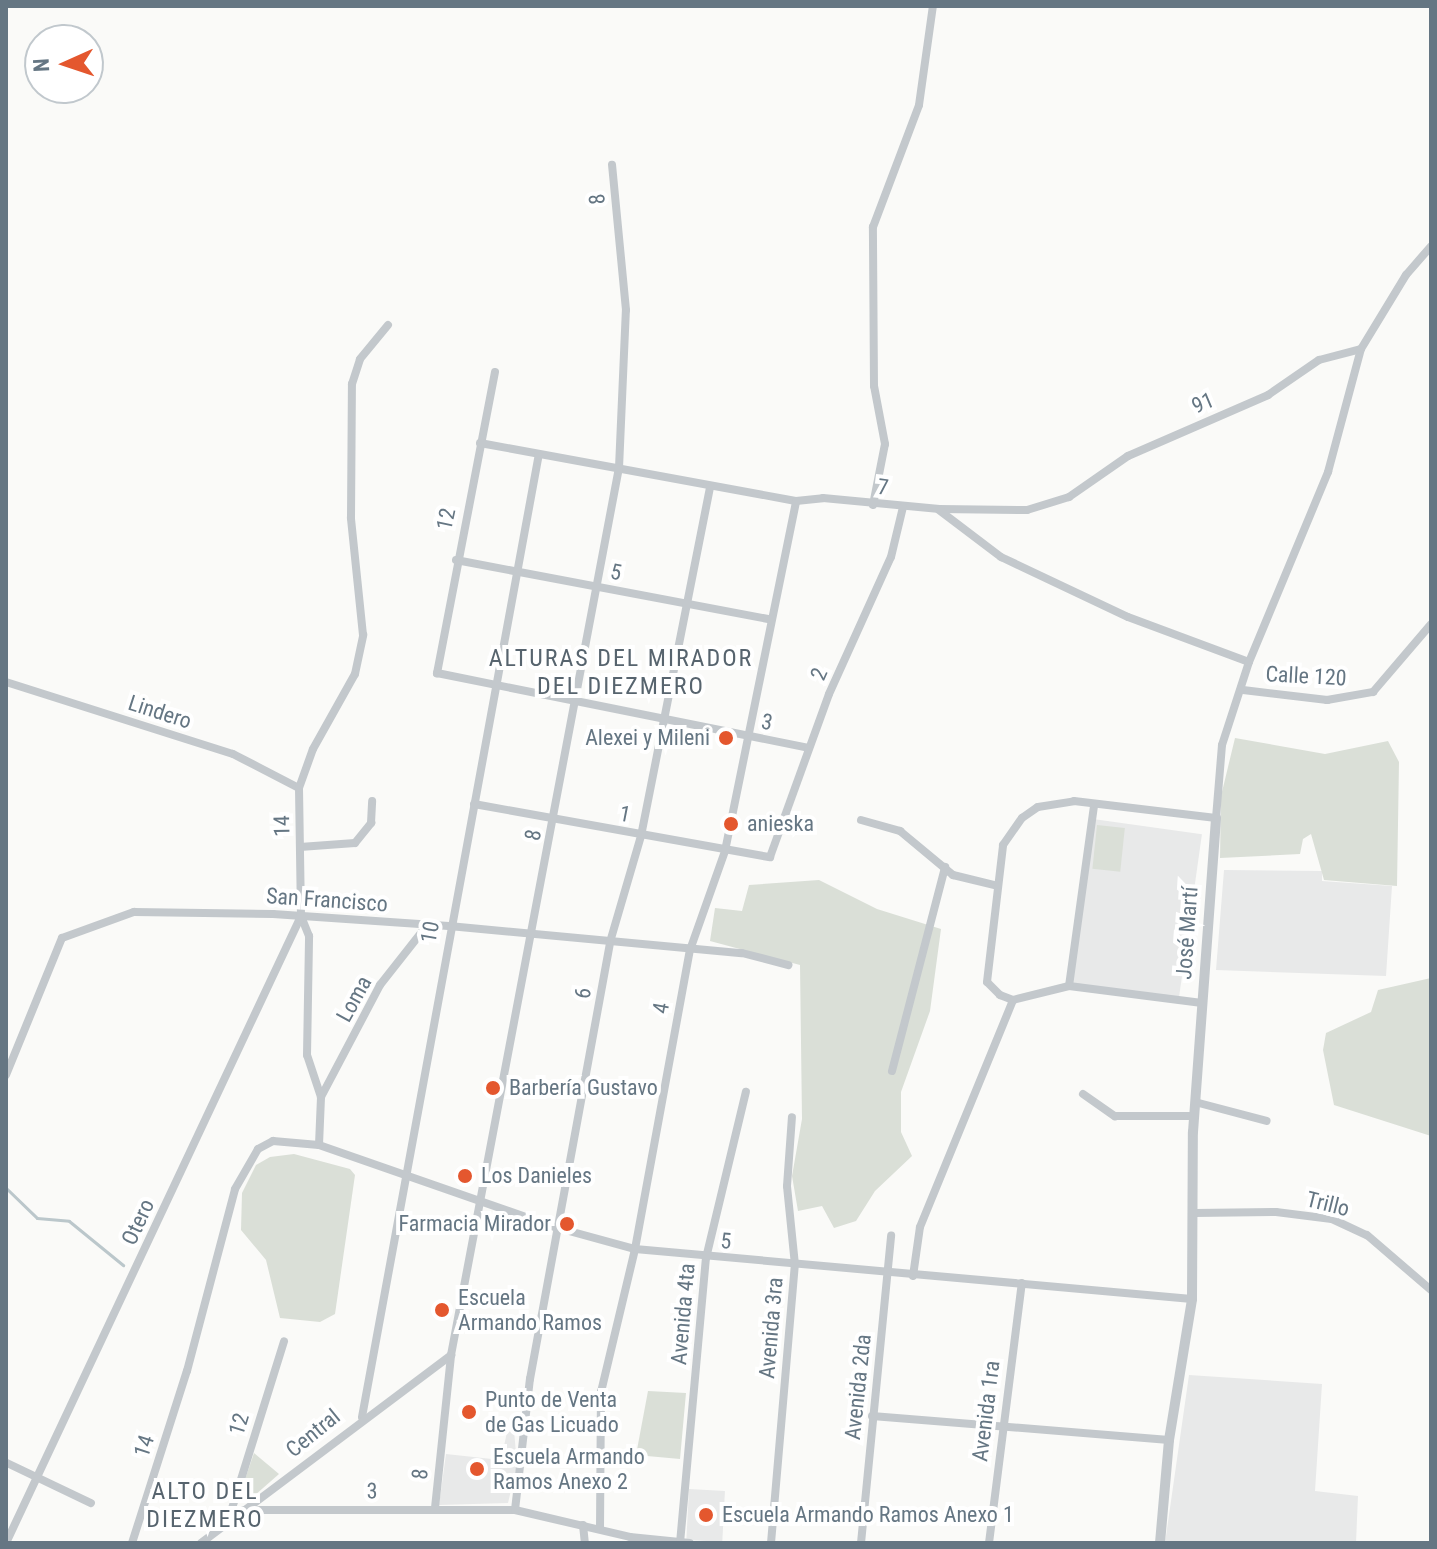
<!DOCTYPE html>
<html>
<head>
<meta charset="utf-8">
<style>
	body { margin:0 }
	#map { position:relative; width:1437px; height:1549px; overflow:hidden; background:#fafaf8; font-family:"Roboto Condensed",sans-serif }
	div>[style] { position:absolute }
	.built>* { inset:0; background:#e8e9e9; transform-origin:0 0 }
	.green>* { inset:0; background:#dadfd7; transform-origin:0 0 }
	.stream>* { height:3px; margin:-1.5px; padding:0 1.5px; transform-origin:1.5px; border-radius:1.5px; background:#bbc7cb }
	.minor>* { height:8px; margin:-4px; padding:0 4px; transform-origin:4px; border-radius:4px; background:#c3c8cc }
	.tertiary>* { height:10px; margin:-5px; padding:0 5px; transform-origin:5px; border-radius:5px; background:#c3c8cc }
	.dots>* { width:22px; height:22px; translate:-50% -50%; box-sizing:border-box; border:4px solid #fff; border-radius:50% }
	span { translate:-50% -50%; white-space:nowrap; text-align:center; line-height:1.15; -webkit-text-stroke:8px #fff; paint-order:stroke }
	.street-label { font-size:22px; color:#657683 }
	.poi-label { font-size:22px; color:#657683 }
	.right { translate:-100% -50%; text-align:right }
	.left { translate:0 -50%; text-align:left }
	.neighbourhood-label { font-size:24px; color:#57646e; letter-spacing:2px }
	.frame { position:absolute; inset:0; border:8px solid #657683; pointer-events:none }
	.north { position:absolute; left:24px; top:24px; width:80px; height:80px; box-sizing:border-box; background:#fff; border:2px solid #c1c8cd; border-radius:50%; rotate:267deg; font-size:22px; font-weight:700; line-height:32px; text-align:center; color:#657683 }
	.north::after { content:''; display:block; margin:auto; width:28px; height:36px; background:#e4572e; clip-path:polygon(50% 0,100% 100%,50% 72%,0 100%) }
</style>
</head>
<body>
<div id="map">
	<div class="built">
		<div style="left:1093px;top:819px;width:110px;height:166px;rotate:8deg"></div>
		<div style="clip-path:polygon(1224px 870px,1322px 871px,1322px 881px,1392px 886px,1386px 976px,1216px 970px)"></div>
		<div style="clip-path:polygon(1189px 1375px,1322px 1384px,1315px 1491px,1358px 1496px,1356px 1543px,1165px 1543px)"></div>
		<div style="clip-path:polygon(514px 1430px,517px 1465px,508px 1503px,439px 1505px,446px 1454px,501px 1460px,507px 1432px)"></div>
		<div style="left:689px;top:1489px;width:36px;height:51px;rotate:3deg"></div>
	</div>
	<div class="green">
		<div style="clip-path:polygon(1235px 738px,1325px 754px,1388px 741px,1399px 762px,1397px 886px,1324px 880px,1311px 834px,1303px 839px,1300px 854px,1220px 858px,1221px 796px)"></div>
		<div style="left:1097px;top:825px;width:28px;height:44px;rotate:6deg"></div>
		<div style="clip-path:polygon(819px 880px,877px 909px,941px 929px,930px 1011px,901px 1092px,901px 1132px,912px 1156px,875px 1191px,856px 1221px,834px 1228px,822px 1206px,798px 1211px,792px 1176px,802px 1119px,800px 965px,710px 941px,715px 908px,742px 911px,749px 885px)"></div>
		<div style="clip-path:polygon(1431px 978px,1431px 1136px,1334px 1105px,1323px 1050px,1326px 1033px,1371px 1012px,1378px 990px)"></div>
		<div style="clip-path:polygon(294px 1154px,350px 1169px,355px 1175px,335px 1314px,320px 1322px,280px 1318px,266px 1260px,241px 1230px,242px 1193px,256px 1165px,270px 1157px)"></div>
		<div style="clip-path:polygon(648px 1391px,686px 1393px,680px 1459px,636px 1455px)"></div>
		<div style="clip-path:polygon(254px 1453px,279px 1474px,246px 1503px,239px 1497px)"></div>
	</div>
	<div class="stream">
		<div style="left:6px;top:1188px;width:43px;rotate:44.1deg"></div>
		<div style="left:37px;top:1218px;width:32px;rotate:5deg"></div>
		<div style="left:69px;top:1221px;width:70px;rotate:39.2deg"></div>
	</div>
	<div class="minor">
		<div style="left:495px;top:372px;width:307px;rotate:100.9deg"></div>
		<div style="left:437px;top:673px;width:379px;rotate:11.4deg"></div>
		<div style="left:480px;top:443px;width:321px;rotate:10.4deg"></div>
		<div style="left:796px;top:501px;width:27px;rotate:-6deg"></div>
		<div style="left:823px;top:498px;width:117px;rotate:5.4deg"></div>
		<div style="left:939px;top:509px;width:88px;rotate:0.7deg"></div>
		<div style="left:1027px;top:510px;width:44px;rotate:-17.2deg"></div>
		<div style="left:1069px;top:497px;width:72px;rotate:-34.8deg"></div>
		<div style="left:1128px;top:456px;width:153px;rotate:-23.5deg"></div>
		<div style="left:1268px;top:395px;width:62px;rotate:-34.5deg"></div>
		<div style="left:1319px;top:360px;width:43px;rotate:-14.7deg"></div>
		<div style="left:873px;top:505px;width:62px;rotate:-78.9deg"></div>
		<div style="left:885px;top:444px;width:59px;rotate:-100.7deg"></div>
		<div style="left:874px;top:386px;width:159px;rotate:-90.4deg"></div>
		<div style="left:873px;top:227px;width:130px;rotate:-69.3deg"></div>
		<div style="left:919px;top:105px;width:100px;rotate:-82deg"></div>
		<div style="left:939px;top:510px;width:78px;rotate:37.2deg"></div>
		<div style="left:1001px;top:557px;width:140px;rotate:25.3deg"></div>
		<div style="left:1128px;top:617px;width:129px;rotate:20.4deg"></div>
		<div style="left:456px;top:560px;width:319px;rotate:10.7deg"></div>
		<div style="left:6px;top:682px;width:238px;rotate:17.6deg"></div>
		<div style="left:233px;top:754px;width:74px;rotate:27.3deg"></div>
		<div style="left:1243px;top:690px;width:85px;rotate:6.8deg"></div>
		<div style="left:1327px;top:700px;width:47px;rotate:-9.9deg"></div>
		<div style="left:1373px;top:692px;width:89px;rotate:-49.5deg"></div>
		<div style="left:474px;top:804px;width:301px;rotate:10.2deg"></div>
		<div style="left:770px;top:857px;width:173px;rotate:-70.1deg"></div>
		<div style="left:829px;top:694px;width:150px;rotate:-65.7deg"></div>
		<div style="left:891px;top:557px;width:51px;rotate:-76.5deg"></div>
		<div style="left:861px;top:820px;width:41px;rotate:15.8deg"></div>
		<div style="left:900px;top:831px;width:69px;rotate:39.7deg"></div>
		<div style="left:953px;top:875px;width:46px;rotate:13.7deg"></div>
		<div style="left:300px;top:847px;width:55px;rotate:-4.2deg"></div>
		<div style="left:355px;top:843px;width:26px;rotate:-51deg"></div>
		<div style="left:371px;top:823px;width:22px;rotate:-87deg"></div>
		<div style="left:1069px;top:986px;width:183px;rotate:-82.1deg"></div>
		<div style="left:1202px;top:1003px;width:134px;rotate:-172.7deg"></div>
		<div style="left:1069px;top:986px;width:58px;rotate:166deg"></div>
		<div style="left:1013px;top:1000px;width:14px;rotate:-159deg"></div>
		<div style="left:1000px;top:995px;width:18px;rotate:-135deg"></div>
		<div style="left:987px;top:982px;width:138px;rotate:-83.3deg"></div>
		<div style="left:1003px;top:845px;width:33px;rotate:-55deg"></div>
		<div style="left:1022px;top:818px;width:19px;rotate:-35deg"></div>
		<div style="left:1038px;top:807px;width:36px;rotate:-9deg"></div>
		<div style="left:1074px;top:801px;width:143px;rotate:6.8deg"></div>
		<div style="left:1216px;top:818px;width:73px;rotate:-85.3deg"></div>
		<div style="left:1222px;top:745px;width:87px;rotate:-72deg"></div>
		<div style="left:1249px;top:662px;width:206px;rotate:-67.4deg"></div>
		<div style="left:1328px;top:472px;width:127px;rotate:-75deg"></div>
		<div style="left:1361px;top:349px;width:87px;rotate:-58.7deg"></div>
		<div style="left:1406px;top:275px;width:38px;rotate:-49deg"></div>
		<div style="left:892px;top:1071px;width:211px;rotate:-75.4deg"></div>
		<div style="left:6px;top:1075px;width:148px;rotate:-67.8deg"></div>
		<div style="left:62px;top:938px;width:77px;rotate:-19.9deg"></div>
		<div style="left:134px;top:912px;width:139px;rotate:0.8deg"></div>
		<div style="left:273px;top:914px;width:176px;rotate:3.9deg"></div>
		<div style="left:449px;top:926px;width:294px;rotate:5.3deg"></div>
		<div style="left:742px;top:953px;width:48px;rotate:14.6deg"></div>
		<div style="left:1083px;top:1094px;width:39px;rotate:35deg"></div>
		<div style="left:1115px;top:1116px;width:79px"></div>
		<div style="left:321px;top:1097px;width:127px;rotate:-62.2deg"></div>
		<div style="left:380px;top:985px;width:78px;rotate:-51.8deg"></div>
		<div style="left:1195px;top:1102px;width:74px;rotate:14.8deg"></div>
		<div style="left:319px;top:1145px;width:48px;rotate:-87.6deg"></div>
		<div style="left:321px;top:1097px;width:44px;rotate:-108.4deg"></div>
		<div style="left:307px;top:1055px;width:119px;rotate:-89deg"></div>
		<div style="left:309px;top:936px;width:22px;rotate:-112deg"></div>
		<div style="left:301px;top:916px;width:128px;rotate:-90.9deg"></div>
		<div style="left:299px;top:788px;width:41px;rotate:-70.3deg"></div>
		<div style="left:313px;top:749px;width:86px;rotate:-60.8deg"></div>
		<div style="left:355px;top:674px;width:40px;rotate:-78deg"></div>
		<div style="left:363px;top:635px;width:118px;rotate:-95.9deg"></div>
		<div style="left:351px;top:518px;width:134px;rotate:-89.6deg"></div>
		<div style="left:352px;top:384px;width:26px;rotate:-72deg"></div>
		<div style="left:360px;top:359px;width:44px;rotate:-50.5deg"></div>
		<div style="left:1195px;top:1213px;width:81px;rotate:-0.7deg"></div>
		<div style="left:1276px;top:1212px;width:56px;rotate:7.1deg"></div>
		<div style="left:1332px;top:1219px;width:38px;rotate:25deg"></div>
		<div style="left:1367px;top:1235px;width:84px;rotate:40.7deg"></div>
		<div style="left:913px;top:1276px;width:49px;rotate:-81.9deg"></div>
		<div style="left:920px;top:1227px;width:245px;rotate:-67.7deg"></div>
		<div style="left:872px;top:1416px;width:298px;rotate:4.6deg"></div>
		<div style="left:362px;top:1417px;width:979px;rotate:-79.59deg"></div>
		<div style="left:7px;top:1463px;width:93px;rotate:25.5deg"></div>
		<div style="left:435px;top:1508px;width:154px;rotate:-84deg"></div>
		<div style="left:451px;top:1355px;width:903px;rotate:-79.28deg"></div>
		<div style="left:619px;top:468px;width:158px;rotate:-87.5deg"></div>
		<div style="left:626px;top:310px;width:146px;rotate:-95.5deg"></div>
		<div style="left:243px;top:1510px;width:272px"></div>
		<div style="left:515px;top:1510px;width:118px;rotate:13.2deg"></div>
		<div style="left:630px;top:1537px;width:60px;rotate:5.7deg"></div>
		<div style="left:515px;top:1510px;width:132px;rotate:-83.5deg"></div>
		<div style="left:530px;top:1379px;width:444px;rotate:-79.6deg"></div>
		<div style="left:610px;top:942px;width:110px;rotate:-73.7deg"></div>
		<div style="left:641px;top:836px;width:356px;rotate:-78.8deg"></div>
		<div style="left:229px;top:1518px;width:185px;rotate:-72.7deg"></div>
		<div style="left:583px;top:1525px;width:18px;rotate:84deg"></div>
		<div style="left:600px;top:1529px;width:137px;rotate:-89.6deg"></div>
		<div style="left:601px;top:1392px;width:147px;rotate:-76.6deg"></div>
		<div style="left:635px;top:1249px;width:304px;rotate:-79.6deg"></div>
		<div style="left:690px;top:950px;width:105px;rotate:-70.5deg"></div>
		<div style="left:725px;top:851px;width:357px;rotate:-78.5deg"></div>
		<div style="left:6px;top:1543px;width:693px;rotate:-64.8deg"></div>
		<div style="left:132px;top:1543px;width:181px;rotate:-72.3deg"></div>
		<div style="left:187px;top:1371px;width:188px;rotate:-75.2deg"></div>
		<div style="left:235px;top:1189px;width:46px;rotate:-60.1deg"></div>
		<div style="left:258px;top:1149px;width:17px;rotate:-28deg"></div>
		<div style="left:273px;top:1141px;width:46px;rotate:5deg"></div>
		<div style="left:319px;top:1145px;width:253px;rotate:19.2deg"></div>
		<div style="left:558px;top:1228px;width:80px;rotate:15.3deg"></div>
		<div style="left:635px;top:1249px;width:559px;rotate:5.13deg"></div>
		<div style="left:201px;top:1543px;width:313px;rotate:-36.9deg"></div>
		<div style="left:680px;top:1543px;width:286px;rotate:-84.8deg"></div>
		<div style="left:706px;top:1258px;width:171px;rotate:-76.5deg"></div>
		<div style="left:771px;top:1543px;width:279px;rotate:-85.1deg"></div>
		<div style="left:795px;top:1265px;width:79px;rotate:-95.8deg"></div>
		<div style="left:787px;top:1186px;width:69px;rotate:-85.9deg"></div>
		<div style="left:861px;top:1543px;width:309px;rotate:-84.4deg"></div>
		<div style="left:989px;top:1543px;width:262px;rotate:-82.8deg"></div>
	</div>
	<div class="tertiary">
		<div style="left:1160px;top:1543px;width:103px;rotate:-85deg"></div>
		<div style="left:1169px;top:1440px;width:143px;rotate:-80.7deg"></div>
		<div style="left:1192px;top:1299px;width:167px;rotate:-89.7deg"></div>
		<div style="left:1193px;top:1132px;width:315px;rotate:-85.8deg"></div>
	</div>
	<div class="dots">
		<div style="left:726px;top:738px;background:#e4572e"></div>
		<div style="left:731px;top:824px;background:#e4572e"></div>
		<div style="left:493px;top:1088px;background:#e4572e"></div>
		<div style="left:465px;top:1176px;background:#e4572e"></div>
		<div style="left:567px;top:1224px;background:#e4572e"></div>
		<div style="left:442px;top:1310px;background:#e4572e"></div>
		<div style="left:469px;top:1412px;background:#e4572e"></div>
		<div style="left:477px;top:1469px;background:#e4572e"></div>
		<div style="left:706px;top:1515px;background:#e4572e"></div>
	</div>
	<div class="street-label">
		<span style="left:597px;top:199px;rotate:-96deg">8</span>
		<span style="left:1203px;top:403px;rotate:-23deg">91</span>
		<span style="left:883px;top:487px;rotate:7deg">7</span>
		<span style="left:446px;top:519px;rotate:-78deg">12</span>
		<span style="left:616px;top:572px;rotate:11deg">5</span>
		<span style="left:819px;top:674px;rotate:-66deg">2</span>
		<span style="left:1306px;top:676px;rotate:3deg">Calle 120</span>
		<span style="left:160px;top:712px;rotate:18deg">Lindero</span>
		<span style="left:767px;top:722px;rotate:11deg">3</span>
		<span style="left:625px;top:814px;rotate:11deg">1</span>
		<span style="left:282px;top:826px;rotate:-91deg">14</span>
		<span style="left:533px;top:835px;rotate:-79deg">8</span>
		<span style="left:327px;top:900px;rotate:4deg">San Francisco</span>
		<span style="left:430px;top:932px;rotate:-80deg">10</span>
		<span style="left:1187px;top:933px;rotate:-86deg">José Martí</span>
		<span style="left:583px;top:993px;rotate:-80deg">6</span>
		<span style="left:354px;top:999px;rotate:-61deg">Loma</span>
		<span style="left:661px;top:1008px;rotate:-80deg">4</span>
		<span style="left:1328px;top:1204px;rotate:14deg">Trillo</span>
		<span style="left:138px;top:1222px;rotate:-65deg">Otero</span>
		<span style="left:726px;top:1241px;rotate:4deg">5</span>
		<span style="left:683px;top:1314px;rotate:-85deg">Avenida 4ta</span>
		<span style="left:771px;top:1328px;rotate:-85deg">Avenida 3ra</span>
		<span style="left:858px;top:1387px;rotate:-84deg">Avenida 2da</span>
		<span style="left:986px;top:1411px;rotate:-83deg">Avenida 1ra</span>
		<span style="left:239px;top:1424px;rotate:-73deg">12</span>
		<span style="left:313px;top:1433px;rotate:-39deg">Central</span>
		<span style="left:144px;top:1446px;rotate:-72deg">14</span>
		<span style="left:420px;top:1474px;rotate:-84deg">8</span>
		<span style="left:372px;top:1491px;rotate:-1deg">3</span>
	</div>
	<div class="poi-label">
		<span class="right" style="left:710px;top:738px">Alexei y Mileni</span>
		<span class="left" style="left:747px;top:824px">anieska</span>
		<span class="left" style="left:509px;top:1088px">Barbería Gustavo</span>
		<span class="left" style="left:481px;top:1176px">Los Danieles</span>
		<span class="right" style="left:551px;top:1224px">Farmacia Mirador</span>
		<span class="left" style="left:458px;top:1310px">Escuela<br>Armando Ramos</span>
		<span class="left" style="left:485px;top:1412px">Punto de Venta<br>de Gas Licuado</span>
		<span class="left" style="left:493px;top:1469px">Escuela Armando<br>Ramos Anexo 2</span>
		<span class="left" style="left:722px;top:1515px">Escuela Armando Ramos Anexo 1</span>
	</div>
	<div class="neighbourhood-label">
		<span style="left:621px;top:673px">ALTURAS DEL MIRADOR<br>DEL DIEZMERO</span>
		<span style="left:205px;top:1506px">ALTO DEL<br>DIEZMERO</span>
	</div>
	<div class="frame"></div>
	<div class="north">N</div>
</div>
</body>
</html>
